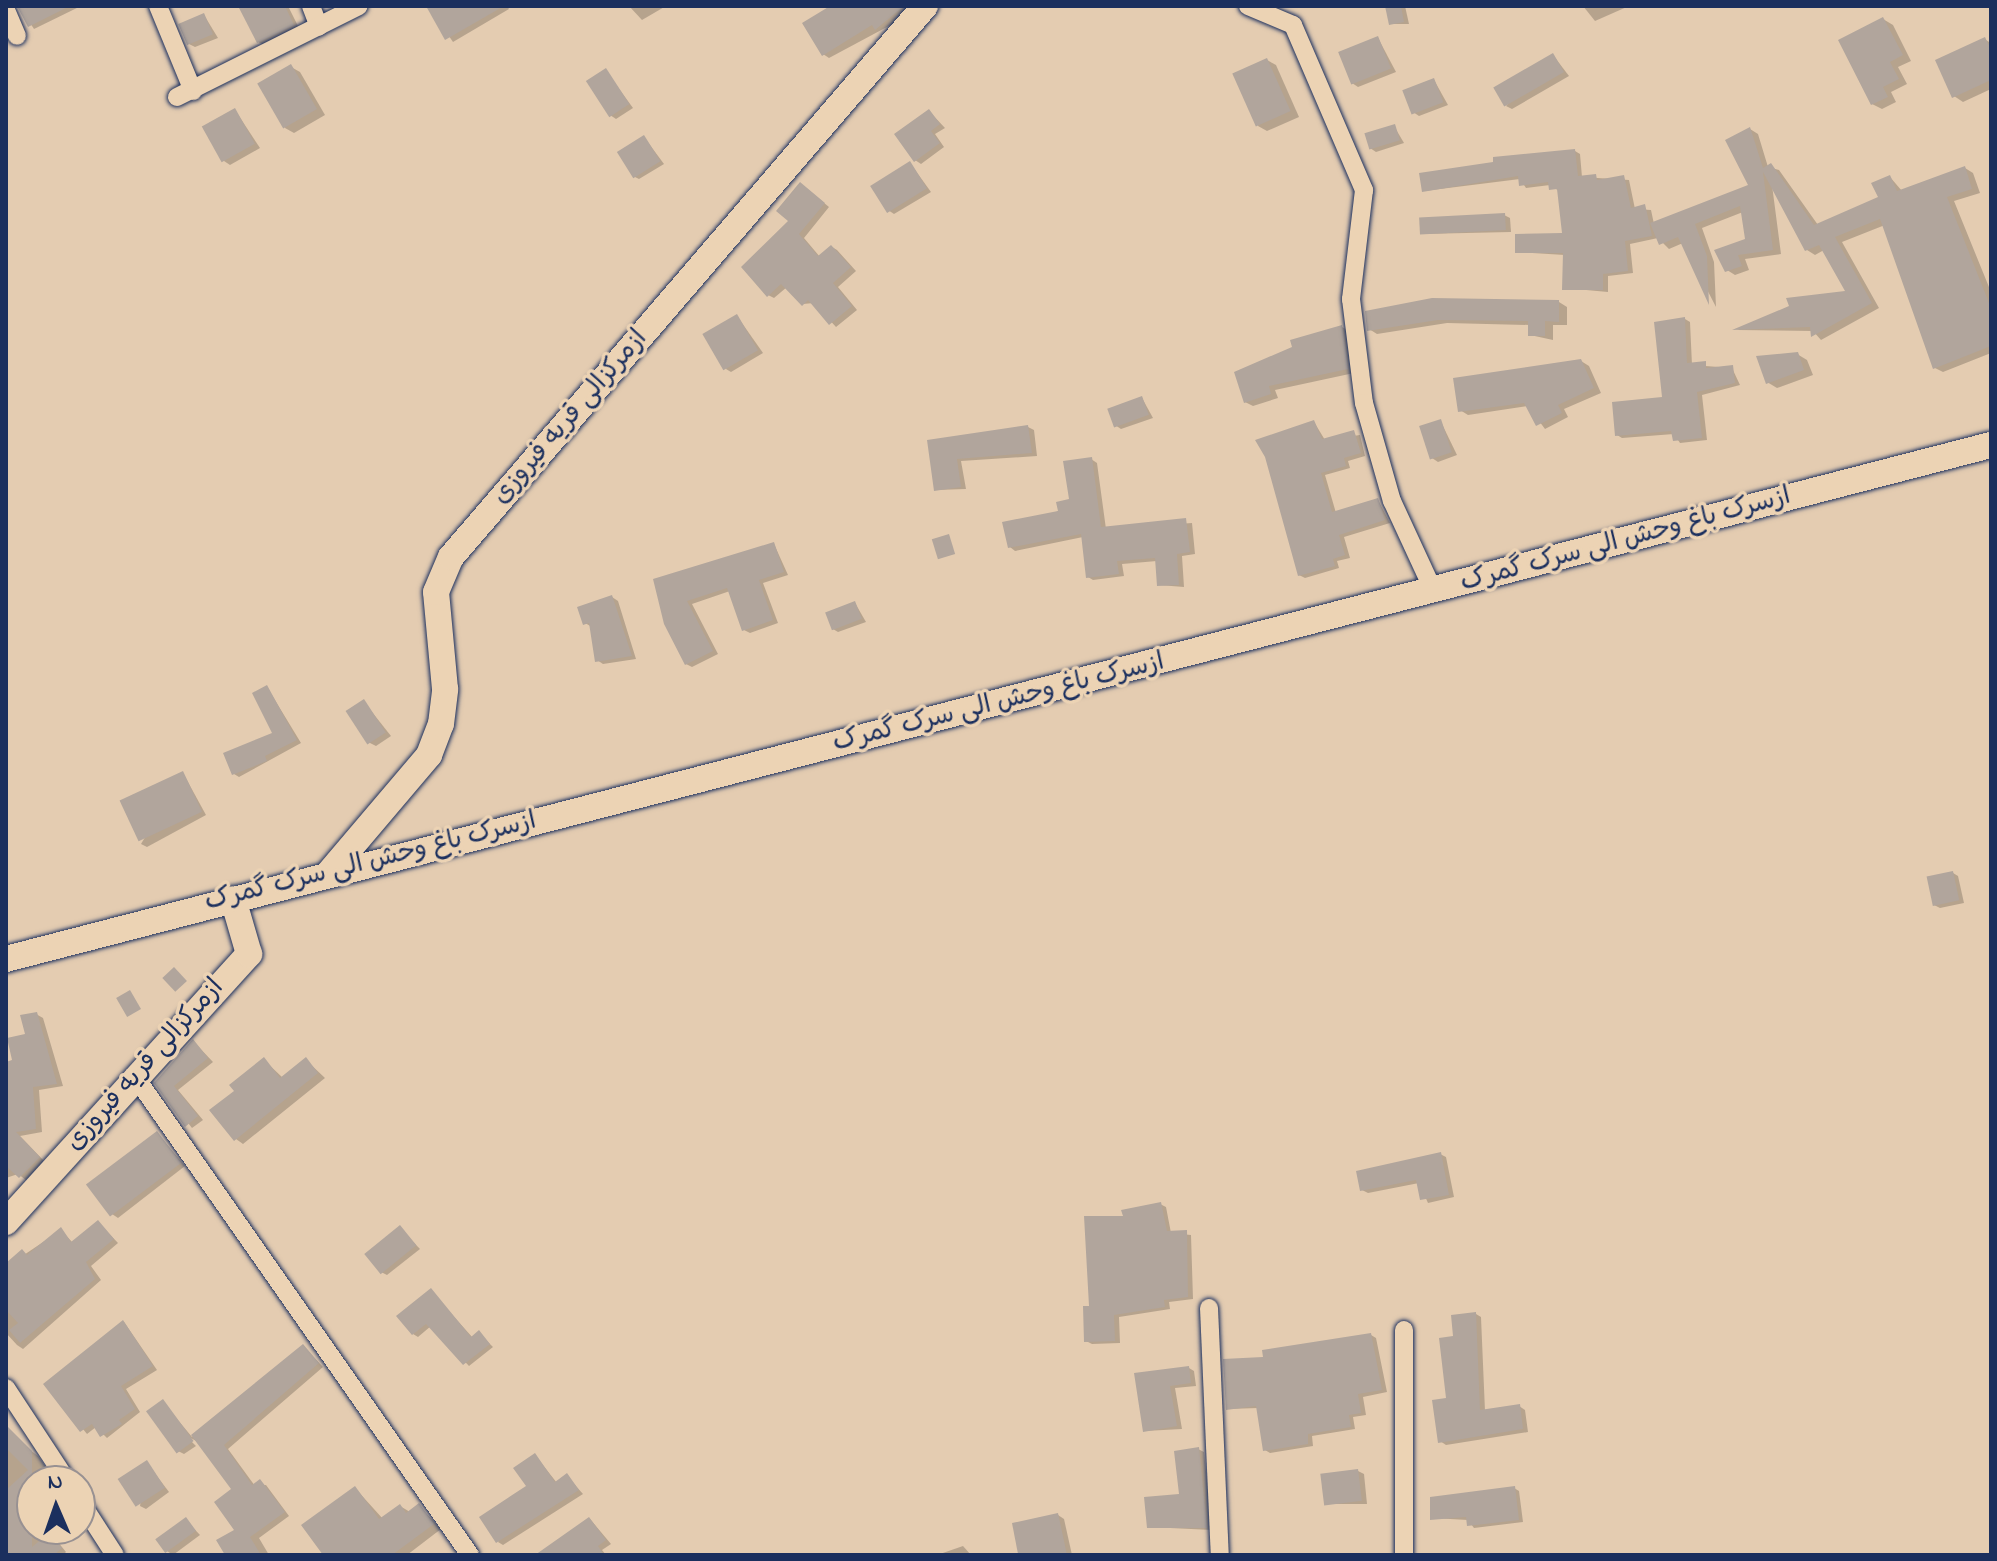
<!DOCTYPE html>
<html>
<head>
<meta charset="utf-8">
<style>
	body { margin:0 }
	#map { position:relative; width:1997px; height:1561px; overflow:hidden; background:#e4ccb1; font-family:"Indie Flower","Playpen Sans Arabic",sans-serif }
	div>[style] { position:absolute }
	.shadow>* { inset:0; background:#0003 }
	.building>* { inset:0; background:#b1a59c; transform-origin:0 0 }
	.roads { filter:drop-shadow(0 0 2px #1b2f5e) drop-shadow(0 0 2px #1b2f5e) }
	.street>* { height:18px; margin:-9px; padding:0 9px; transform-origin:9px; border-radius:9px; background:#ecd3b4 }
	.secondary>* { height:26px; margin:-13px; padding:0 13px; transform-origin:13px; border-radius:13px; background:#ecd3b4 }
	span { translate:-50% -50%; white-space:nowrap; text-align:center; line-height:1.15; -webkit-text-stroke:7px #ecd3b4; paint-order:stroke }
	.street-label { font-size:26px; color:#1b2f5e }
	.frame { position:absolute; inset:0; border:8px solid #1b2f5e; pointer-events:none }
	.north { position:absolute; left:16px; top:1465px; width:80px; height:80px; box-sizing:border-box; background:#ecd3b4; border:2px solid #989192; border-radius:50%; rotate:358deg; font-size:22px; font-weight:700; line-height:32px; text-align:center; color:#1b2f5e }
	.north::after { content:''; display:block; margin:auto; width:28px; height:36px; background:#1b2f5e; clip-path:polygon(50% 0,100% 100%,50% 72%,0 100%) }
</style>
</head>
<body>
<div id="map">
	<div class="shadow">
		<div style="clip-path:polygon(19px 6px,81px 6px,34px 29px)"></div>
		<div style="clip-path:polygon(249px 6px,288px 6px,299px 28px,264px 45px,258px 42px)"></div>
		<div style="clip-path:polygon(428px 6px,507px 6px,509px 9px,453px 42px)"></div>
		<div style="clip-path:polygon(629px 6px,666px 6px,642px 20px)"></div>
		<div style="clip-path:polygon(834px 6px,912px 6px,900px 20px,829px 58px,823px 54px)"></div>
		<div style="clip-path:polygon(1387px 6px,1405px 6px,1409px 24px,1391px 24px)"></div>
		<div style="clip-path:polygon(1583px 6px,1629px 6px,1595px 21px)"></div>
		<div style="clip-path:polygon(204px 15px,218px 38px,195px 47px,189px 44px)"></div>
		<div style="clip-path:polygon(1883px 19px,1893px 25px,1911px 61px,1898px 67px,1907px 84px,1891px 92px,1896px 102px,1882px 109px,1872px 104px)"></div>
		<div style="clip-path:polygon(1378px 38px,1396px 72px,1358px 87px,1352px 83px)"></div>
		<div style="clip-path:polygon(1984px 39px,1991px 43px,1991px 89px,1963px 102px,1954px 96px)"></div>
		<div style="clip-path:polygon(1553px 55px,1569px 76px,1512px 109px,1506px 106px)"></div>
		<div style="clip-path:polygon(1267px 60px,1276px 65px,1299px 117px,1267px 131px,1258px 126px)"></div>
		<div style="clip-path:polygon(291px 67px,300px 72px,325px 115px,294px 133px,285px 128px)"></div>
		<div style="clip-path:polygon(606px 71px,633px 108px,616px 119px,610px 115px)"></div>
		<div style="clip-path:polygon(1434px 80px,1448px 105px,1419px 116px,1413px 112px)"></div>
		<div style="clip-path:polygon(235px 110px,260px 148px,230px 165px,224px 161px)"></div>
		<div style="clip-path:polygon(929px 111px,945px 128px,935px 134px,944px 147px,921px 164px,915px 160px)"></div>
		<div style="clip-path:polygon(1394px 126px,1404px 143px,1376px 152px,1370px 148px)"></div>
		<div style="clip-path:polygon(1750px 129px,1758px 134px,1768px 167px,1779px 170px,1818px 225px,1880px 198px,1890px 177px,1902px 191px,1965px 168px,1973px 173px,1980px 193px,1954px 201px,1991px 292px,1991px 353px,1943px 372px,1935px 368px,1885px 225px,1842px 242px,1879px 308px,1821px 340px,1813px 331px,1737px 330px,1791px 307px,1848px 293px,1824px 250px,1815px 255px,1807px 250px,1772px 185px,1781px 254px,1745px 259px,1749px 270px,1735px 275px,1727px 270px,1747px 241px,1743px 212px,1702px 228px,1714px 262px,1716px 307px,1683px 243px,1669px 249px,1658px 238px,1630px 244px,1633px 273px,1608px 276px,1608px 292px,1564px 288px,1565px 255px,1517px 252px,1565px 235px,1559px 191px,1550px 185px,1526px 188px,1520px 179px,1424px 191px,1575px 151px,1580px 154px,1582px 177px,1629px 180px,1635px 209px,1651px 210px,1654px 224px,1751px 186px)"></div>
		<div style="clip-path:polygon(644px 137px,664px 164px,639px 179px,633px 176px)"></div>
		<div style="clip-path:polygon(910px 163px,931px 192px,894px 214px,888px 210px)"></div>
		<div style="clip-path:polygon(806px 188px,829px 207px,804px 238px,820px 257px,832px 247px,837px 250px,856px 271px,838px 287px,857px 310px,836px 327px,814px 303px,803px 304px,787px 287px,774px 298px,768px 295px)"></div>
		<div style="clip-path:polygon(1504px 215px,1510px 218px,1511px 232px,1422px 234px)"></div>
		<div style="clip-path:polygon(1559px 302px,1567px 307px,1567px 325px,1553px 325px,1553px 340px,1530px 335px,1530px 325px,1447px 323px,1377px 334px,1369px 329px)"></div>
		<div style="clip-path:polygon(737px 316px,763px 353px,731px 372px,726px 369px)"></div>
		<div style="clip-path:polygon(1685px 319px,1690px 322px,1692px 365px,1732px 368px,1740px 385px,1702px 395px,1707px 440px,1680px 443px,1674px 434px,1622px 438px,1617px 435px,1664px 398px)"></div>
		<div style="clip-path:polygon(1342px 327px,1349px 331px,1354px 373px,1275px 390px,1278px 398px,1253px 406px,1245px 402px)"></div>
		<div style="clip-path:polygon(1797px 354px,1807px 360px,1813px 375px,1777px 388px,1767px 382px)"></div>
		<div style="clip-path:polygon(1581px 361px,1589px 366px,1601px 393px,1564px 409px,1568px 417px,1545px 429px,1528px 406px,1468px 415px,1460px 410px)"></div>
		<div style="clip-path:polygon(1142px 398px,1153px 418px,1121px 429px,1115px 425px)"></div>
		<div style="clip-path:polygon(1314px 422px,1325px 440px,1360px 435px,1365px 456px,1348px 461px,1350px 468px,1325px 475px,1336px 513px,1378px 500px,1390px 523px,1344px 537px,1350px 558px,1337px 561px,1339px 568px,1305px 578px,1299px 575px)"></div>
		<div style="clip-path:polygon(1441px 422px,1457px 455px,1438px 462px,1432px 458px)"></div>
		<div style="clip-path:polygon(1028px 427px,1034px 430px,1037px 456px,961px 461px,966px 489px,936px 490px,929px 441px)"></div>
		<div style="clip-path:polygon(1091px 459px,1097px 463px,1106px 529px,1192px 523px,1195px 554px,1182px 556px,1184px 587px,1159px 585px,1157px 561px,1122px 564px,1124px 576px,1093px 580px,1088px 577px,1083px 537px,1015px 551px,1010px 547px,1071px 501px)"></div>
		<div style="clip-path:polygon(774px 544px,788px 575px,763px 583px,778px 623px,750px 633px,744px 630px,730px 591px,692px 604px,718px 654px,692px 667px,686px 664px,655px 581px)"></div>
		<div style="clip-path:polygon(612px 597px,618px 601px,636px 659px,603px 664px,597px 660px,592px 627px,585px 623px)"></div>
		<div style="clip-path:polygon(855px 603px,866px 622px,838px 632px,833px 629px)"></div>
		<div style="clip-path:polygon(267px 687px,301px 743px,239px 777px,234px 774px,275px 734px)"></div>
		<div style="clip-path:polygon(364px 702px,391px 736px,376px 746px,370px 743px)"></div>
		<div style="clip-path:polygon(183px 773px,206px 815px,147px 847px,141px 844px)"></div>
		<div style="clip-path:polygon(1953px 873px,1958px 876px,1964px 903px,1940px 908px,1934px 905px)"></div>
		<div style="clip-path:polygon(36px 1014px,43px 1018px,63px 1086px,39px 1090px,42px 1132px,20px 1136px,45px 1162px,26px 1180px,18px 1174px,6px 1178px,6px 1063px,14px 1060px)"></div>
		<div style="clip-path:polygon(194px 1042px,213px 1062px,178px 1090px,203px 1120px,192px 1128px,157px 1083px)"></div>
		<div style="clip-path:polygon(264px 1060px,283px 1078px,306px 1060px,325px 1078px,243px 1144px,236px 1139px,236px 1091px)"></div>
		<div style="clip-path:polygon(157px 1133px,185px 1166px,118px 1218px,112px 1214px)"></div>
		<div style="clip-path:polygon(1440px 1154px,1446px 1157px,1454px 1197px,1428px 1203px,1419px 1183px,1368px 1193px,1362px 1190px)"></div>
		<div style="clip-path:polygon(1160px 1204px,1166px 1207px,1171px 1233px,1191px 1235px,1193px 1299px,1169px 1302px,1170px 1309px,1119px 1317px,1120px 1343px,1092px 1344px,1086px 1341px,1091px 1308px,1125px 1218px)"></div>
		<div style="clip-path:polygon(98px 1222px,118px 1243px,91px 1266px,101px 1280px,23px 1349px,17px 1345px,6px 1333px,6px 1267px,61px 1230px,73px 1243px)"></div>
		<div style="clip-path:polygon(400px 1228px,420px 1249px,387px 1275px,381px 1272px)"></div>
		<div style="clip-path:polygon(431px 1291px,473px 1338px,479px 1333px,493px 1347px,469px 1366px,431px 1326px,418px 1337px,413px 1334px)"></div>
		<div style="clip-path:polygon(1476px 1314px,1481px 1317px,1485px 1411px,1519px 1406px,1525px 1410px,1528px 1432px,1446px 1445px,1440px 1441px,1456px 1338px)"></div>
		<div style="clip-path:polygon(124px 1322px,157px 1370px,126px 1389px,140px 1412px,107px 1438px,96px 1427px,87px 1434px,46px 1384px)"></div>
		<div style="clip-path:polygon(1371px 1335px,1376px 1338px,1387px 1392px,1363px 1397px,1366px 1415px,1353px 1417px,1355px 1429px,1312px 1436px,1313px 1446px,1270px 1453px,1265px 1450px,1258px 1408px,1228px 1409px,1265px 1359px)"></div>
		<div style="clip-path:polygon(303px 1346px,323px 1367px,228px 1449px,255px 1486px,266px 1485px,289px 1516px,259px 1538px,269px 1555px,228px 1555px,237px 1530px,234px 1490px,200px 1443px,185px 1435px,196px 1446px,184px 1454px,178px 1451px,163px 1402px,192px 1437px)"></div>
		<div style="clip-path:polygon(1189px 1368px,1194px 1371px,1196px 1386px,1175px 1388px,1182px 1429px,1145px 1431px,1137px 1374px)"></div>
		<div style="clip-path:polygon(6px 1432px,38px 1456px,56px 1481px,32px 1481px,32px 1529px,60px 1529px,53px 1536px,66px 1552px,63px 1555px,15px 1555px,6px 1532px)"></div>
		<div style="clip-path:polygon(1198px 1449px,1204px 1452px,1212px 1530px,1149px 1527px,1182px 1496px)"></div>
		<div style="clip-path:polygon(535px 1455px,557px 1483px,567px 1476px,583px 1494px,503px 1545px,498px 1542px,529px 1487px)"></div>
		<div style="clip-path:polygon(147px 1463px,169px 1492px,146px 1509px,140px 1506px)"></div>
		<div style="clip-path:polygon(1358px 1471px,1364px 1474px,1367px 1504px,1325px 1504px)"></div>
		<div style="clip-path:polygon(355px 1488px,383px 1519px,400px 1506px,410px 1512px,419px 1506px,441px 1529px,407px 1555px,326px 1555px)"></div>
		<div style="clip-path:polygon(1514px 1488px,1519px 1491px,1523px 1522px,1474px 1528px,1468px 1520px,1432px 1518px)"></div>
		<div style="clip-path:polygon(1058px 1515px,1064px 1519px,1072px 1555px,1020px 1553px)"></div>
		<div style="clip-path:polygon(590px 1519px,611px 1544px,602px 1550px,606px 1555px,538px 1555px)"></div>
		<div style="clip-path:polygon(186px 1520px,200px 1535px,173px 1555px,167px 1551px)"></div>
		<div style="clip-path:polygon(963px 1546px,971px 1555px,937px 1555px)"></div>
	</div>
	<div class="building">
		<div style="clip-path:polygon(17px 6px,70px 6px,28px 27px)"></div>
		<div style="clip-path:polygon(238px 6px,285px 6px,294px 25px,257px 43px)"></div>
		<div style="clip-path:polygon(426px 6px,504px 6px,445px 40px)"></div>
		<div style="clip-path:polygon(830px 6px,904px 6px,875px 30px,872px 25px,822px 56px,802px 23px)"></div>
		<div style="clip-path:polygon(1385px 6px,1401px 6px,1404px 22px,1389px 25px)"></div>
		<div style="left:204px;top:13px;width:23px;height:28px;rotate:67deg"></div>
		<div style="clip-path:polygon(1883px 17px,1903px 55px,1890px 62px,1899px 79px,1883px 87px,1888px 97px,1871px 105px,1838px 40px)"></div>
		<div style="left:1378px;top:36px;width:35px;height:43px;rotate:68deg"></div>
		<div style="clip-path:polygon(1985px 37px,1991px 50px,1991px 80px,1952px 98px,1935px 60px)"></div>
		<div style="left:1553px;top:53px;width:22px;height:69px;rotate:60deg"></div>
		<div style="left:1267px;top:58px;width:58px;height:38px;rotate:66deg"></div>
		<div style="left:291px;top:64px;width:52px;height:39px;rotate:60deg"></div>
		<div style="left:606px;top:68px;width:43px;height:24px;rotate:57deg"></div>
		<div style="left:1434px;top:78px;width:26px;height:34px;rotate:69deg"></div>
		<div style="left:235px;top:108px;width:41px;height:38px;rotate:61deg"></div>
		<div style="clip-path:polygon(929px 109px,940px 124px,931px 131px,940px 143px,914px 162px,894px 134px)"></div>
		<div style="left:1395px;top:124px;width:17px;height:32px;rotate:73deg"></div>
		<div style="clip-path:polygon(1750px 127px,1763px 168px,1771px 163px,1814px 225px,1878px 197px,1871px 183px,1890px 175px,1897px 191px,1965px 166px,1972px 189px,1947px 197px,1991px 308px,1991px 346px,1933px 369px,1880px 219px,1835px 237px,1872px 303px,1811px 337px,1810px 327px,1732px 330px,1789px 306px,1786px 298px,1845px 291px,1819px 245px,1805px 251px,1763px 172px,1773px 250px,1738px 255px,1742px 266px,1725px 272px,1714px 250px,1745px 239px,1740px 206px,1695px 224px,1707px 256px,1709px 305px,1678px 237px,1659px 245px,1650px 223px,1748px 185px,1725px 140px)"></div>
		<div style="left:644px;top:135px;width:31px;height:32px;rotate:58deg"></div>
		<div style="clip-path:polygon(1575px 149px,1578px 176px,1596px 174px,1597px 180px,1624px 175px,1631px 208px,1645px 204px,1652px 236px,1625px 241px,1628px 271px,1603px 274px,1603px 290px,1562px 290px,1563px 253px,1515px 253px,1515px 234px,1562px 233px,1557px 189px,1549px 190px,1548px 182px,1519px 186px,1518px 176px,1422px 192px,1419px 173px,1493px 162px,1493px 157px)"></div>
		<div style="left:910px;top:161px;width:32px;height:47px;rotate:58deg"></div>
		<div style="clip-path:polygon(800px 182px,825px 203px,799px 234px,818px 256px,831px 245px,851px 267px,833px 283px,852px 306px,829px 325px,808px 300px,802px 306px,781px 284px,767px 297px,741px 267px,788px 221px,776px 211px)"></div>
		<div style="left:1505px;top:213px;width:17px;height:86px;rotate:87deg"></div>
		<div style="clip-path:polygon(1432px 298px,1559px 300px,1559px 322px,1545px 321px,1545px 336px,1528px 336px,1528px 321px,1438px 320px,1367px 331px,1365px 311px)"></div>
		<div style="left:737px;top:314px;width:42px;height:40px;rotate:60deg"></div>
		<div style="clip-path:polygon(1685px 317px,1687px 363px,1706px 361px,1706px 368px,1733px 365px,1735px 383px,1697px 392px,1702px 438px,1673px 441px,1671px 431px,1615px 436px,1612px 402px,1662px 397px,1654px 322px)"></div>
		<div style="clip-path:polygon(1342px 325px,1348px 369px,1269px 386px,1271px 394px,1244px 403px,1234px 372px,1292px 347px,1290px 340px)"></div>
		<div style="clip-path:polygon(1798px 352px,1804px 370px,1766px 384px,1756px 356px)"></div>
		<div style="clip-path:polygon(1581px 359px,1594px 388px,1558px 405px,1562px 413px,1536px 426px,1524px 403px,1458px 412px,1453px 378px)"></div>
		<div style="left:1142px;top:396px;width:20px;height:37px;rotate:70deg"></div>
		<div style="left:1441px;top:419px;width:35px;height:23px;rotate:72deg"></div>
		<div style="clip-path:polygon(1314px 420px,1322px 439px,1354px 430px,1361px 453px,1344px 458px,1346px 466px,1321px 473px,1332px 512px,1378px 498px,1385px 520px,1339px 535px,1345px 555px,1333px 559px,1335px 566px,1298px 576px,1265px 457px,1255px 440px)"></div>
		<div style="clip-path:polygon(1028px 425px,1032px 453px,957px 459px,961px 487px,934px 491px,927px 440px)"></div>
		<div style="clip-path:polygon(1092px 457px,1101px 527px,1186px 518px,1190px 552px,1177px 554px,1179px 585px,1157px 586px,1155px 558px,1117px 561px,1119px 574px,1086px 578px,1081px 534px,1008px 548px,1002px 522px,1058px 511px,1056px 502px,1069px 499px,1063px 461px)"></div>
		<div style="left:949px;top:534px;width:21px;height:18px;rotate:73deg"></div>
		<div style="clip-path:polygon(774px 542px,784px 572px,759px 580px,773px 620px,742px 631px,727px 588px,687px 601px,713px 651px,685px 665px,664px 624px,653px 579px)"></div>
		<div style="clip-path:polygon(612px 595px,632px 656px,595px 662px,589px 623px,583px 625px,577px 607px)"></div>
		<div style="left:855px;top:601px;width:19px;height:32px;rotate:69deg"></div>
		<div style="clip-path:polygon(267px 685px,297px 740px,265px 756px,267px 761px,232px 775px,223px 753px,272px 733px,252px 693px)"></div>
		<div style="left:364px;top:699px;width:40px;height:22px;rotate:57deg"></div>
		<div style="left:183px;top:771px;width:45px;height:70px;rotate:65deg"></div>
		<div style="left:1953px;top:871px;width:30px;height:27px;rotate:78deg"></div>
		<div style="left:174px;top:967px;width:19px;height:16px;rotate:47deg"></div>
		<div style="left:130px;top:990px;width:22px;height:16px;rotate:60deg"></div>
		<div style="clip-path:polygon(37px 1012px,57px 1084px,33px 1087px,36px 1129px,16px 1132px,40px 1157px,19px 1178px,6px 1166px,6px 1062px,12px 1060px,7px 1038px,25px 1034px,20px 1015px)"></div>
		<div style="clip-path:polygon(193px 1039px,208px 1058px,174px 1086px,198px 1116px,185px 1127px,154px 1083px)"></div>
		<div style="clip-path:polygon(264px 1057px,280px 1078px,306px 1057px,318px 1073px,234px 1141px,209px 1110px,234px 1091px,229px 1085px)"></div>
		<div style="left:157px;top:1131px;width:40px;height:89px;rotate:53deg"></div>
		<div style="clip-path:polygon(1441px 1152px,1449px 1195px,1420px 1200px,1416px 1180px,1360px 1191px,1356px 1171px)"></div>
		<div style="clip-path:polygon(1161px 1202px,1167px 1231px,1187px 1230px,1188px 1297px,1164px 1300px,1165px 1307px,1114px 1315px,1115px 1341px,1084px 1342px,1083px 1306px,1089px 1306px,1084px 1216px,1123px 1216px,1121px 1210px)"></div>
		<div style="clip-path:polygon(98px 1220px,114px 1239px,86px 1262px,95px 1279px,20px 1343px,9px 1330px,18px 1323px,6px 1310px,6px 1263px,22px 1249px,27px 1255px,61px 1227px,71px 1242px)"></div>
		<div style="left:400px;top:1225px;width:26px;height:46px;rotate:51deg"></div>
		<div style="clip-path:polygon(431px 1288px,471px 1337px,479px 1330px,490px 1344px,463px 1365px,426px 1324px,412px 1335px,396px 1316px)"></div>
		<div style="clip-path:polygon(1476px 1312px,1480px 1410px,1520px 1404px,1523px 1429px,1438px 1443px,1432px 1400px,1446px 1398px,1439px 1338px,1453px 1336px,1451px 1315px)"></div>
		<div style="clip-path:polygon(123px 1320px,153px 1366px,121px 1386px,135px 1409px,119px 1420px,122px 1424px,100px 1437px,92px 1424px,80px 1432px,43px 1384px)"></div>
		<div style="clip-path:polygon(1371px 1333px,1382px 1390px,1358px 1394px,1361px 1413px,1349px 1415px,1351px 1427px,1308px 1434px,1308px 1444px,1263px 1451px,1256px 1406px,1226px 1410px,1223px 1359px,1263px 1357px,1262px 1350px)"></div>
		<div style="clip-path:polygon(303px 1344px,319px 1363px,224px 1445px,252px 1485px,260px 1479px,285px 1512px,250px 1537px,261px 1555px,225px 1555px,216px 1540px,234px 1530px,214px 1502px,231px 1489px,191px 1435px)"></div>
		<div style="clip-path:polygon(1189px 1366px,1191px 1383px,1170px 1386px,1177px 1426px,1143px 1432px,1134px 1373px)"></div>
		<div style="left:163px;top:1399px;width:52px;height:21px;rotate:54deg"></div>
		<div style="clip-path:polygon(6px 1425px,32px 1451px,32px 1547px,49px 1533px,62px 1548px,54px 1555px,6px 1555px,6px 1490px,28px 1470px,6px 1448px)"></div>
		<div style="clip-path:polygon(1199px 1447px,1207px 1528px,1147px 1528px,1144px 1497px,1179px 1494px,1174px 1451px)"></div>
		<div style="clip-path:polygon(535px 1453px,555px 1482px,567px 1473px,579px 1490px,496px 1543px,479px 1517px,526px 1486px,513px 1468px)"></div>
		<div style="left:147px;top:1460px;width:33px;height:35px;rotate:57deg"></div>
		<div style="left:1358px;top:1469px;width:32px;height:38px;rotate:83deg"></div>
		<div style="clip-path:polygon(355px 1486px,379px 1519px,400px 1504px,406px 1513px,419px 1503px,434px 1524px,392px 1555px,323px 1555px,301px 1525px)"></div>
		<div style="clip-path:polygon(1515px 1486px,1519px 1520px,1467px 1526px,1466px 1517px,1430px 1520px,1430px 1497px)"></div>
		<div style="clip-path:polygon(1058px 1513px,1067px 1555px,1018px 1554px,1012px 1523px)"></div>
		<div style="left:186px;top:1517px;width:17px;height:38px;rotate:54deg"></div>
		<div style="clip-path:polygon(589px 1517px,606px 1540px,598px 1546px,604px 1555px,535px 1555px)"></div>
	</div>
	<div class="roads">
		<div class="street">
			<div style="left:158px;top:6px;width:92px;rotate:67.6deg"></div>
			<div style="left:311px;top:6px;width:22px;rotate:69deg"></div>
			<div style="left:1248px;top:6px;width:49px;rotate:22.9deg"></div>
			<div style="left:1293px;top:25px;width:180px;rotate:66.7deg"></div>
			<div style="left:1364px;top:190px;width:110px;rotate:96.8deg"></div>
			<div style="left:1351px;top:299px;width:105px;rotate:82.9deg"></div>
			<div style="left:1364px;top:403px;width:102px;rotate:74.1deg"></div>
			<div style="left:1392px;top:501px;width:100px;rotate:65.2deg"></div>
			<div style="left:6px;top:10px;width:28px;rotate:67deg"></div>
			<div style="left:177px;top:97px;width:203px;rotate:-26.6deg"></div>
			<div style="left:134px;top:1075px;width:586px;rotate:55.01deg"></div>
			<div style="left:1209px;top:1308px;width:247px;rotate:87.5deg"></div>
			<div style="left:6px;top:1388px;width:111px;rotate:56.7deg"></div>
			<div style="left:80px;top:1501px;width:64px;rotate:57.1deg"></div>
			<div style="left:1404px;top:1555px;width:225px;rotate:-90deg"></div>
		</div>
		<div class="secondary">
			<div style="left:329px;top:873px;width:155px;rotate:-49.7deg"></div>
			<div style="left:429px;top:755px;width:33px;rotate:-69deg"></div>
			<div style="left:441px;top:724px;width:35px;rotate:-83deg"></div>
			<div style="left:445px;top:689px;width:97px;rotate:-95.3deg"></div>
			<div style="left:436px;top:592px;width:38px;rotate:-67deg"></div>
			<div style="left:451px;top:557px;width:727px;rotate:-49.3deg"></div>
			<div style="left:6px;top:959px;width:2050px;rotate:-14.52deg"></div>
			<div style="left:6px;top:1222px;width:362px;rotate:-47.8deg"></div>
			<div style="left:249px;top:954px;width:57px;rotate:-106.2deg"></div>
		</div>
	</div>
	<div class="street-label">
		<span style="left:571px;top:418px;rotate:-49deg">ازمرکزالی قریه فیروزی</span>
		<span style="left:1626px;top:541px;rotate:-15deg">ازسرک باغ وحش الی سرک گمرک</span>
		<span style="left:999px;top:704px;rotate:-14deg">ازسرک باغ وحش الی سرک گمرک</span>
		<span style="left:371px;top:863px;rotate:-14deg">ازسرک باغ وحش الی سرک گمرک</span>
		<span style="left:146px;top:1066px;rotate:-48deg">ازمرکزالی قریه فیروزی</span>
	</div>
	<div class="frame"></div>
	<div class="north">N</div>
</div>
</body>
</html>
